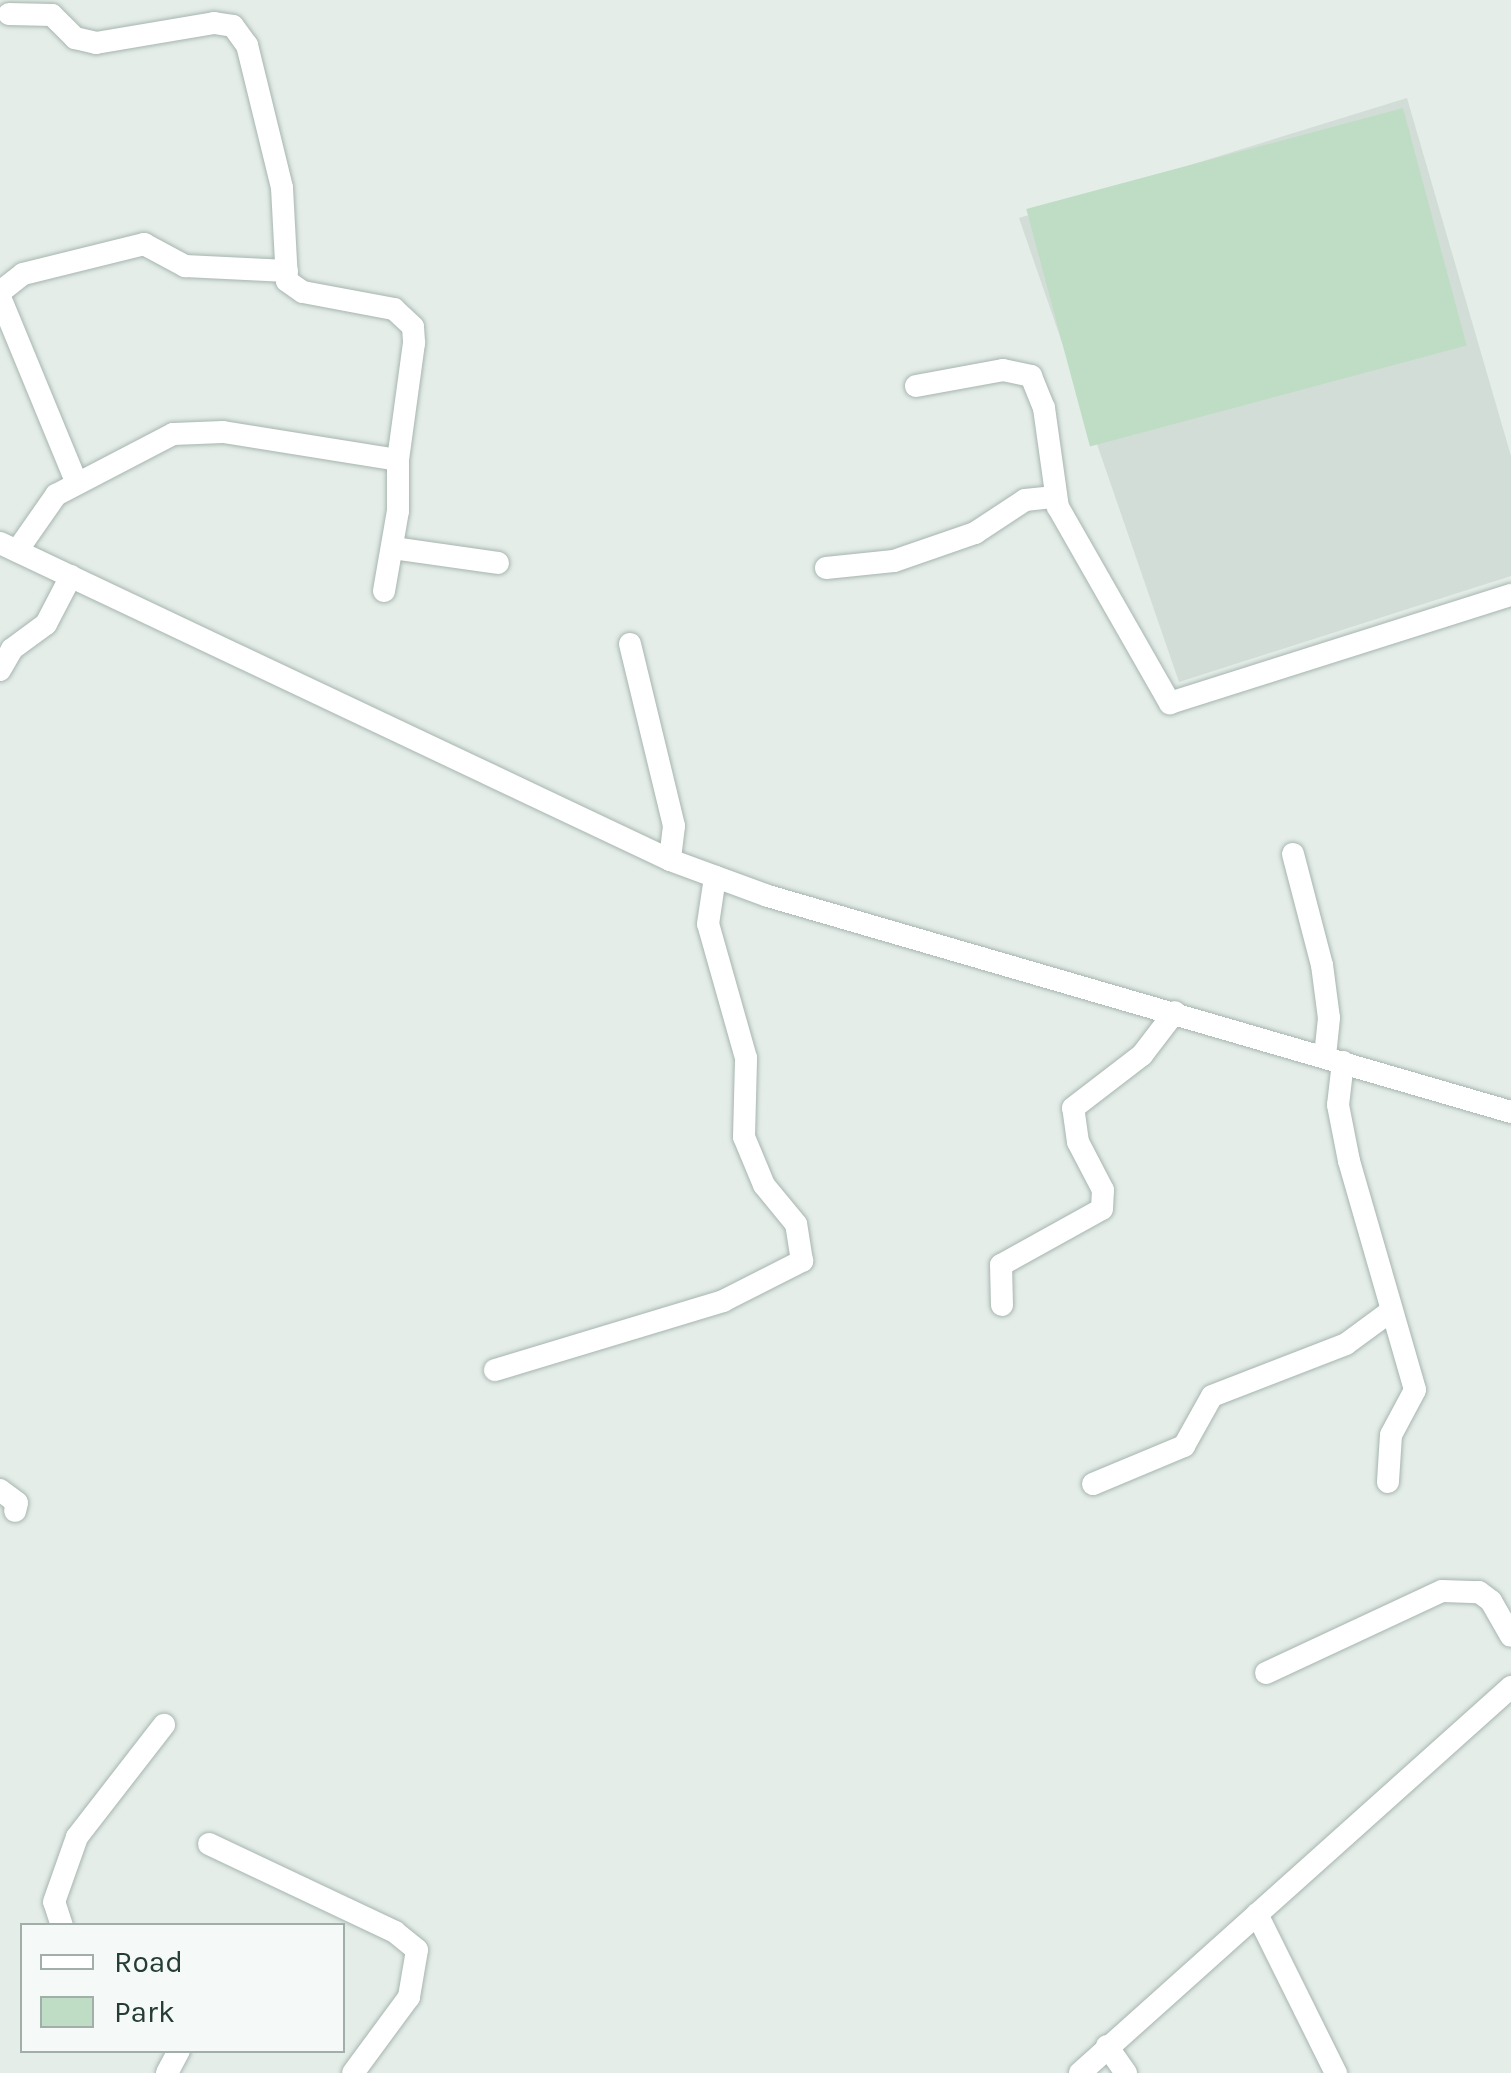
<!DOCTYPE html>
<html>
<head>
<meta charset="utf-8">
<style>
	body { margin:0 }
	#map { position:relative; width:1511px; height:2073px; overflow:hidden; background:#e4ede8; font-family:Karla,sans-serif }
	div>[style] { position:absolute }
	.built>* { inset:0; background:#d3ddd7 }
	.green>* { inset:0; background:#bfdcc4; transform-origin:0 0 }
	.roads { filter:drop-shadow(0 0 2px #a7b5af) drop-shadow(0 0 2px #a7b5af) }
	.minor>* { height:22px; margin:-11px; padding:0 11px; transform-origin:11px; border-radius:11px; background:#fff }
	span { translate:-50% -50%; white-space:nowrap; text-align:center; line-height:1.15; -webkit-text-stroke:9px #f5f9f7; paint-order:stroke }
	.legend { position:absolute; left:20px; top:1923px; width:325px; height:130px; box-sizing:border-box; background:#f5f9f7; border:2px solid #a2aea9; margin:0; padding:12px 18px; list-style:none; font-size:30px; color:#253d35 }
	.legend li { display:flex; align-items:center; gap:20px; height:50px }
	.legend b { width:50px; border:2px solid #a2aea9 }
</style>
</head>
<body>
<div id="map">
	<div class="built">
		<div style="clip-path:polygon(1407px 98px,1511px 456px,1511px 576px,1179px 682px,1019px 218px)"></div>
	</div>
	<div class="green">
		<div style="left:1403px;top:108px;width:246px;height:390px;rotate:75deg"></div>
	</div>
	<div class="roads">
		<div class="minor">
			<div style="left:9px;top:14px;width:43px;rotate:1.3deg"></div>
			<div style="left:52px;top:15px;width:33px;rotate:45deg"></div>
			<div style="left:75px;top:38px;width:22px;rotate:13deg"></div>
			<div style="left:96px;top:43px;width:120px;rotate:-9.6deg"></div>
			<div style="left:214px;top:23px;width:19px;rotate:9deg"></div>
			<div style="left:233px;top:26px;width:24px;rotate:54deg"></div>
			<div style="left:247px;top:45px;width:147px;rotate:76.2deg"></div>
			<div style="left:282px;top:188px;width:93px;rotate:86.9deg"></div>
			<div style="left:287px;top:281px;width:19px;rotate:35deg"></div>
			<div style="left:303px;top:292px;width:93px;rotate:10.6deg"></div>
			<div style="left:394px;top:309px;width:26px;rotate:43deg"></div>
			<div style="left:413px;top:327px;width:16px;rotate:86deg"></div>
			<div style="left:414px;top:343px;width:118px;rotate:97.8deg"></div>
			<div style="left:398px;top:460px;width:177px;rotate:-170.9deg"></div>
			<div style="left:223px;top:432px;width:50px;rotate:177.7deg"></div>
			<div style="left:173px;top:434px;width:132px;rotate:152.5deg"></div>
			<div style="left:56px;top:495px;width:68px;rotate:124.9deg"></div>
			<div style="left:0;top:292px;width:29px;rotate:-38deg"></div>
			<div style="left:23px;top:274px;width:125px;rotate:-13.9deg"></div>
			<div style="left:144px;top:244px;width:47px;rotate:28.2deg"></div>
			<div style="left:185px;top:266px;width:102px;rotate:2.8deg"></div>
			<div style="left:0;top:297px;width:199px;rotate:67.6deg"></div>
			<div style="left:916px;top:386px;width:88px;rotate:-10.4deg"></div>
			<div style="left:1003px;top:370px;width:29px;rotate:12deg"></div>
			<div style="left:1031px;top:376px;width:35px;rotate:68deg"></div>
			<div style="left:1044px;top:408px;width:100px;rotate:82deg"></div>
			<div style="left:1058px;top:507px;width:226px;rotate:60.3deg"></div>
			<div style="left:1170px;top:703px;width:358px;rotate:-17.6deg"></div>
			<div style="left:0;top:543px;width:741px;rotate:25.32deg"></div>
			<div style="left:670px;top:860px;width:104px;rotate:20.2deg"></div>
			<div style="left:768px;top:896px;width:774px;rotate:16.21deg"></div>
			<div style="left:393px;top:548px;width:106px;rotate:8.1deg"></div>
			<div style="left:826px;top:568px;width:68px;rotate:-5.9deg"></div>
			<div style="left:894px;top:561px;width:86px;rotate:-19.1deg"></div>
			<div style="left:975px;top:533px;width:60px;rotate:-33.4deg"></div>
			<div style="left:1025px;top:500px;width:30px;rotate:-6deg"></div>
			<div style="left:384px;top:591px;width:81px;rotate:-80.1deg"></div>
			<div style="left:398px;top:511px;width:51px;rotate:-90deg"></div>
			<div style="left:630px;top:644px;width:187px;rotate:76.4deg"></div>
			<div style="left:674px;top:826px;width:34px;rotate:97deg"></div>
			<div style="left:0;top:670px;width:24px;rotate:-60deg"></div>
			<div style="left:12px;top:649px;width:42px;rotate:-36.3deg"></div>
			<div style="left:46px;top:624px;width:54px;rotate:-62.5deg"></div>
			<div style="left:1293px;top:854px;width:115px;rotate:75.4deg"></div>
			<div style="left:1322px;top:965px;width:53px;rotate:82.5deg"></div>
			<div style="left:1329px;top:1018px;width:38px;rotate:96deg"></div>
			<div style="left:1343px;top:1062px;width:43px;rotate:96.6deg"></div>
			<div style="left:1338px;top:1105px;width:57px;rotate:78.9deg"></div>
			<div style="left:1349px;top:1161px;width:238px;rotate:73.9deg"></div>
			<div style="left:1415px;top:1390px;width:51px;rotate:118.1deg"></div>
			<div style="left:1391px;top:1435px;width:47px;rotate:93.7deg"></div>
			<div style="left:1002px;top:1305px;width:40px;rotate:-91.4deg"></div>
			<div style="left:1001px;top:1265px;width:115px;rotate:-29deg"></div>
			<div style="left:1102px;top:1209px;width:19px;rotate:-87deg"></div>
			<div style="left:1103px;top:1190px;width:54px;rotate:-117.5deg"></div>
			<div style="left:1078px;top:1142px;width:34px;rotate:-98deg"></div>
			<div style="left:1073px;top:1108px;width:87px;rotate:-37.5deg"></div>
			<div style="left:1142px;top:1055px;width:54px;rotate:-52.5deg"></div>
			<div style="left:495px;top:1370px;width:238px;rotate:-16.8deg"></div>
			<div style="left:723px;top:1301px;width:89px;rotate:-26.9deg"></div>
			<div style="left:802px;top:1261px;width:37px;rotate:-99deg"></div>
			<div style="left:796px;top:1224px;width:50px;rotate:-129.4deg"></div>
			<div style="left:764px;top:1185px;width:52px;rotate:-112.6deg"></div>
			<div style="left:744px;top:1137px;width:79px;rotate:-88.5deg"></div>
			<div style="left:746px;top:1058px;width:139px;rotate:-105.8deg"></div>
			<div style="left:708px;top:924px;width:48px;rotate:-81.5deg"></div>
			<div style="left:1093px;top:1484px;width:99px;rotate:-22.7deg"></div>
			<div style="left:1184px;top:1446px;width:57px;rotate:-60.8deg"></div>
			<div style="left:1212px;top:1396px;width:144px;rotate:-21.2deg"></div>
			<div style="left:1346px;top:1344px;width:56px;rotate:-36.3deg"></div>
			<div style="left:0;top:1490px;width:21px;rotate:37deg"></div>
			<div style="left:17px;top:1503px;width:8px;rotate:104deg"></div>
			<div style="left:1266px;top:1673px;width:194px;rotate:-25deg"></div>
			<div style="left:1442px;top:1591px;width:37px;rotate:2deg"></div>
			<div style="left:1479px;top:1592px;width:15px;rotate:37deg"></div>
			<div style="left:1491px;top:1601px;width:40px;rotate:60.3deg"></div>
			<div style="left:209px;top:1844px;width:206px;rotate:25.3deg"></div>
			<div style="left:395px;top:1932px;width:28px;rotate:39deg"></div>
			<div style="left:417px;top:1950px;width:48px;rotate:99.7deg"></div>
			<div style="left:409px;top:1997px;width:94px;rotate:126.4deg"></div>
			<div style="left:1257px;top:1914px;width:178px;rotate:63.6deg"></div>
			<div style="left:62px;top:1926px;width:25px;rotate:-108deg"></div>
			<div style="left:54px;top:1902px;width:69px;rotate:-70.5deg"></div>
			<div style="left:77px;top:1837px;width:142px;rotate:-52.2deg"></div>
			<div style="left:1107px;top:2046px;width:33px;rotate:55deg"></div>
			<div style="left:167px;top:2073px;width:26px;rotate:-62deg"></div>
			<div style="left:1080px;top:2073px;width:579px;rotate:-41.85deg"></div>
		</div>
	</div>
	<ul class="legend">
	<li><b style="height:12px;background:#fff"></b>Road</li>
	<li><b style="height:28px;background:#bfdcc4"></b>Park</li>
	</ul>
</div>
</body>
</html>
